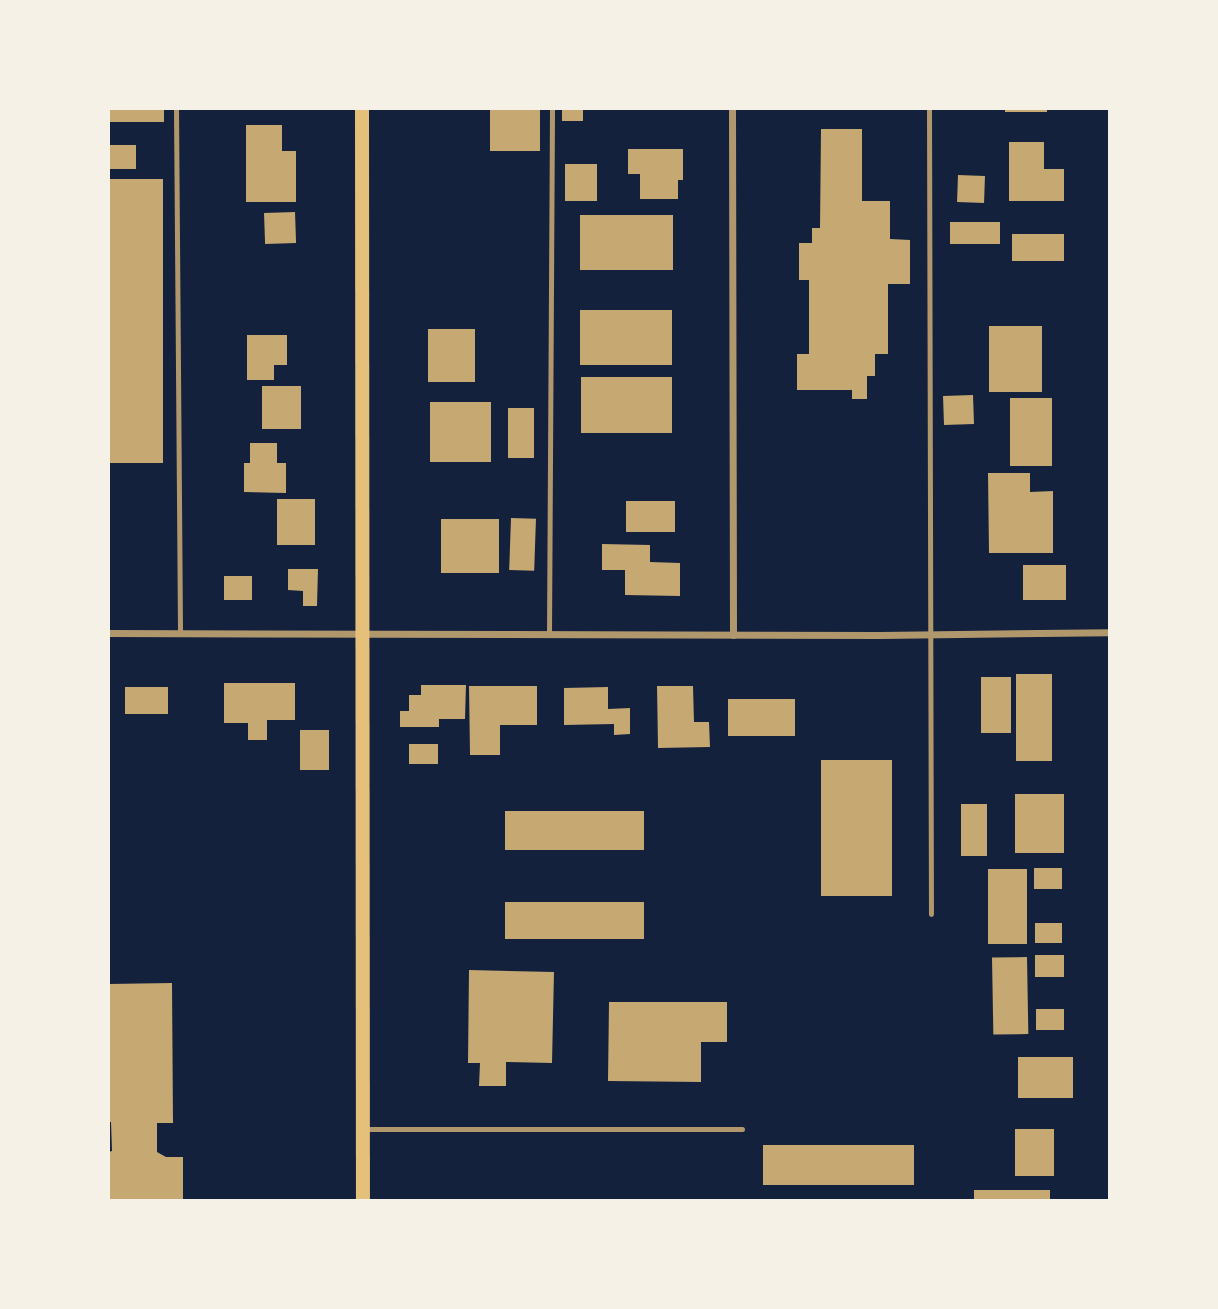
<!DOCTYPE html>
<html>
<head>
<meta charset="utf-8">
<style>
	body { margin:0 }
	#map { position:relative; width:1218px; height:1309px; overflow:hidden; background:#14213d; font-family:Rubik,sans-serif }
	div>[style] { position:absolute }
	.building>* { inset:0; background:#c6a872; transform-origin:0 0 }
	.service>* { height:5px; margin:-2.5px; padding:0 2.5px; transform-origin:2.5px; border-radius:2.5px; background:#b1986c }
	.minor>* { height:7px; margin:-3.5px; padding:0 3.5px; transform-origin:3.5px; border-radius:3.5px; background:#b1986c }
	.secondary>* { height:14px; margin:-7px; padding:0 7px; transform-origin:7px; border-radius:7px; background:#e5c07b }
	span { translate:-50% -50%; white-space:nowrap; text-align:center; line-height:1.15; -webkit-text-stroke:6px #f6f1e7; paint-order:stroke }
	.frame { position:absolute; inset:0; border:110px solid #f6f1e7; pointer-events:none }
</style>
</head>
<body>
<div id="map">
	<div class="building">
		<div style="left:108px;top:108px;width:56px;height:14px"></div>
		<div style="left:490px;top:108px;width:50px;height:43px"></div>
		<div style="left:562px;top:108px;width:21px;height:13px"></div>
		<div style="left:1005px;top:108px;width:42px;height:4px"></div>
		<div style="clip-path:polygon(246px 125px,282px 125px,282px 151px,296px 151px,296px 202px,246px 202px)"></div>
		<div style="clip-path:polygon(821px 129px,862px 129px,862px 201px,890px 201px,890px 239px,910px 240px,910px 284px,888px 284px,888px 354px,875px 354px,875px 376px,867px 376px,867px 399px,852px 399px,852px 390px,797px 390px,797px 354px,809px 354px,809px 280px,799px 280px,799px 243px,812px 243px,812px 228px,820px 228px)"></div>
		<div style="clip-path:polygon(1009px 142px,1044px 142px,1044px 169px,1064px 169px,1064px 201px,1009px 201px)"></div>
		<div style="left:108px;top:145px;width:28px;height:24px"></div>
		<div style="clip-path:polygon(628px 149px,683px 149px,683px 180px,678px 180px,678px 199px,640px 199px,640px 174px,628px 174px)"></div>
		<div style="left:565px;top:164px;width:32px;height:37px"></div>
		<div style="left:958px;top:175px;width:27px;height:27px;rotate:2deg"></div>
		<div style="left:108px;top:179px;width:55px;height:284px"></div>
		<div style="left:295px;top:212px;width:31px;height:31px;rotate:88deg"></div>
		<div style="left:580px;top:215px;width:93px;height:55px"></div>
		<div style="left:950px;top:222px;width:50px;height:22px"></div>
		<div style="left:1012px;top:234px;width:52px;height:27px"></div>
		<div style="left:580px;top:310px;width:92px;height:55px"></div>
		<div style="left:989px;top:326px;width:53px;height:66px"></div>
		<div style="left:428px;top:329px;width:47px;height:53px"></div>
		<div style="clip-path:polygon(247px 335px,287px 335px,287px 365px,274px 365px,274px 380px,247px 380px)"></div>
		<div style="left:672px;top:377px;width:56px;height:91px;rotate:90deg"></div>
		<div style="left:262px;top:386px;width:39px;height:43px"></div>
		<div style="left:973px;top:395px;width:29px;height:30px;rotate:88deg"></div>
		<div style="left:1010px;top:398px;width:42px;height:68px"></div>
		<div style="left:430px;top:402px;width:61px;height:60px"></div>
		<div style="left:508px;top:408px;width:26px;height:50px"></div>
		<div style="clip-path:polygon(250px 443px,277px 443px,277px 463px,286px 463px,286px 493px,244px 492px,244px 463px,250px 463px)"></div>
		<div style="clip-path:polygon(988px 473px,1030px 473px,1030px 492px,1053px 491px,1053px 553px,989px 553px)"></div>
		<div style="left:277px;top:499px;width:38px;height:46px"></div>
		<div style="left:626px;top:501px;width:49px;height:31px"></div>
		<div style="left:511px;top:518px;width:25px;height:52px;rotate:2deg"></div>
		<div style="left:441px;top:519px;width:58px;height:54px"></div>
		<div style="clip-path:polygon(602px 544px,650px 545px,650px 562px,680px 563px,680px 596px,625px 595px,625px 570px,602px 570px)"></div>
		<div style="left:1023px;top:565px;width:43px;height:35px"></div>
		<div style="clip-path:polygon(288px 569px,318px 569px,317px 606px,303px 606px,303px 591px,288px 590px)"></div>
		<div style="left:224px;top:576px;width:28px;height:24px"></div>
		<div style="left:1016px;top:674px;width:36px;height:87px"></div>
		<div style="left:981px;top:677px;width:30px;height:56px"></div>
		<div style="clip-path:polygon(224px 683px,295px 683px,295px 720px,267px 720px,267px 740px,248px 740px,248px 723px,224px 723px)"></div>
		<div style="clip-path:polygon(421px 685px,466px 685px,465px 719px,439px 719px,439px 727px,400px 727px,400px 711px,409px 711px,409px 695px,421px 695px)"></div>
		<div style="clip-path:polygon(469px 686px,537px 686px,537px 725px,500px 725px,500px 755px,470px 755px)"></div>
		<div style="clip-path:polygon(657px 686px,693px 686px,694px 722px,709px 722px,710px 747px,658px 748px)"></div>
		<div style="left:125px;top:687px;width:43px;height:27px"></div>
		<div style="clip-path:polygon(608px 687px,608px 709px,630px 708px,630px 734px,614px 735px,614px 724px,564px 725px,564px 688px)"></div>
		<div style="left:728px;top:699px;width:67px;height:37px"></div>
		<div style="left:300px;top:730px;width:29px;height:40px"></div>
		<div style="left:409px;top:744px;width:29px;height:20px"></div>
		<div style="left:821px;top:760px;width:71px;height:136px"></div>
		<div style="left:1015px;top:794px;width:49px;height:59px"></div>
		<div style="left:961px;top:804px;width:26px;height:52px"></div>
		<div style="left:505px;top:811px;width:139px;height:39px"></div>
		<div style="left:1034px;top:868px;width:28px;height:21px"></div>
		<div style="left:988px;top:869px;width:39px;height:75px"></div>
		<div style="left:505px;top:902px;width:139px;height:37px"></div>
		<div style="left:1035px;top:923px;width:27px;height:20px"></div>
		<div style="left:1035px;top:955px;width:29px;height:22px"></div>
		<div style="left:1027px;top:957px;width:77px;height:35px;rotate:89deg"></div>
		<div style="clip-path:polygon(469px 970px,554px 972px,552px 1063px,506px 1062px,506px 1086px,479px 1086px,480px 1063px,468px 1063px)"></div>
		<div style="clip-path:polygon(172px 983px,173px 1123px,157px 1123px,157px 1152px,166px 1157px,183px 1157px,183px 1200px,108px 1200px,108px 1152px,112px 1151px,111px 1122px,108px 1122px,108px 984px)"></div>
		<div style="clip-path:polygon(609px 1002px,727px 1002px,727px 1042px,701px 1042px,701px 1082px,608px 1081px)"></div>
		<div style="left:1064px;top:1009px;width:21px;height:28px;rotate:90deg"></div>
		<div style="left:1018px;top:1057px;width:55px;height:41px"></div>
		<div style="left:1015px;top:1129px;width:39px;height:47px"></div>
		<div style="left:914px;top:1145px;width:40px;height:151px;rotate:90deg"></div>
		<div style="left:974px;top:1190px;width:76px;height:10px"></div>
	</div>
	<div class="service">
		<div style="left:176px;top:108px;width:525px;rotate:89.56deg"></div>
		<div style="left:929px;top:108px;width:806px;rotate:89.86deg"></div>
		<div style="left:549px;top:634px;width:526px;rotate:-89.67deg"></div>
		<div style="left:363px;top:1129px;width:379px"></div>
	</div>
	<div class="minor">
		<div style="left:732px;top:108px;width:527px;rotate:89.89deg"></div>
		<div style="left:108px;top:633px;width:772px;rotate:0.15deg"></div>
		<div style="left:880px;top:635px;width:230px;rotate:-0.7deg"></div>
	</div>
	<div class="secondary">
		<div style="left:362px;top:108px;width:1092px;rotate:89.95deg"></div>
	</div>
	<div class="frame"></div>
</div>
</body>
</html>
